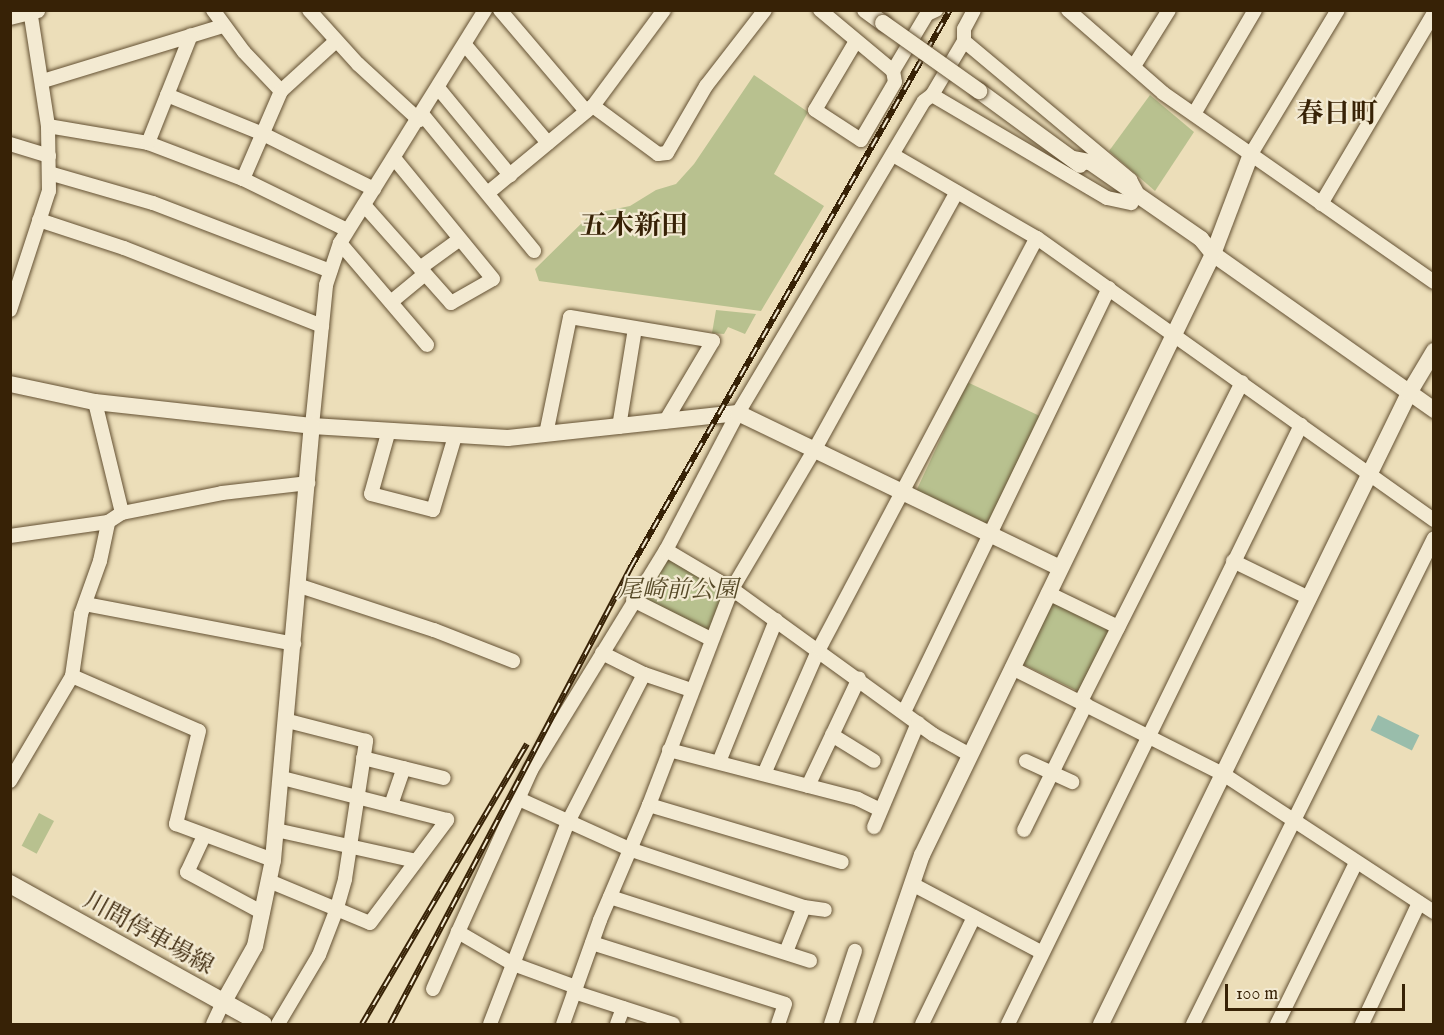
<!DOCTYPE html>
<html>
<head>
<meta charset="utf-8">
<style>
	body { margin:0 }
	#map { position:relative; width:1444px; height:1035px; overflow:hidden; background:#ecdeb9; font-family:"IM FELL English","Noto Serif JP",serif }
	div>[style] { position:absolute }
	.green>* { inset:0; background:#b8c18f; transform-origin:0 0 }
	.water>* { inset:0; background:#99bdab; transform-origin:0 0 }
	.roads { filter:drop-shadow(0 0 2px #645133) drop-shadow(0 0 2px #645133) }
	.minor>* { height:14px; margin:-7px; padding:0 7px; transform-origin:7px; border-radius:7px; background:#f3ead2 }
	.tertiary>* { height:16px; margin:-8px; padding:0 8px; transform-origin:8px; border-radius:8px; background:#f3ead2 }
	.secondary>* { height:18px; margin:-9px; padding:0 9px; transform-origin:9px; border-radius:9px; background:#f3ead2 }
	.rail>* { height:6px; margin-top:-3px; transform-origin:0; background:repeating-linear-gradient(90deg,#f3ead2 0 11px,#372206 0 22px); box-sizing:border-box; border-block:2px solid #372206 }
	.bridges { filter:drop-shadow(0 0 2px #645133) drop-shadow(0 0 2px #645133) }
	.tertiary-bridge>* { height:16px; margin:-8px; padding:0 8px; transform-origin:8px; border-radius:8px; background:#f3ead2 }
	span { translate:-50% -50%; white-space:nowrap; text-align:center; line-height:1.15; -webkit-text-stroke:4.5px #f3ead2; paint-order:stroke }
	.park-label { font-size:24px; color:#574a28; font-style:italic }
	.street-label { font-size:24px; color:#372206 }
	.quarter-label { font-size:27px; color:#372206; font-weight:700 }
	.frame { position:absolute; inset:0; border:12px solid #372206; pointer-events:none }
	.scale { position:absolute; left:1225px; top:984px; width:180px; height:27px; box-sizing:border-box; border:3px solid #372206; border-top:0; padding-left:8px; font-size:18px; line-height:21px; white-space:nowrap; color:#372206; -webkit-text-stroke:4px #f3ead2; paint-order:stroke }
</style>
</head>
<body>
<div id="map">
	<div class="green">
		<div style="clip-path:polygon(754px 75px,808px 112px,774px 174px,824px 206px,761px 311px,539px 281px,535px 269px,591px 214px,630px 206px,656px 190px,676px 184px,694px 164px)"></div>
		<div style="clip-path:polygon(1150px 95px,1194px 132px,1155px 191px,1109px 151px)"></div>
		<div style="clip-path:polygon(716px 310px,756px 314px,745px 334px,728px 327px,724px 334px,712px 333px)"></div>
		<div style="left:967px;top:382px;width:82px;height:120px;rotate:25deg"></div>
		<div style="clip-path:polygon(666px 556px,725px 590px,708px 634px,639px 599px)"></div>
		<div style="left:1051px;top:599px;width:67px;height:71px;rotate:26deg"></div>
		<div style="left:39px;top:813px;width:17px;height:37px;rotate:28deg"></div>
	</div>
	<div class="water">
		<div style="left:1378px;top:715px;width:46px;height:17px;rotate:26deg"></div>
	</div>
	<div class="roads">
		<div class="minor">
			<div style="left:213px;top:10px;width:52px;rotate:53.6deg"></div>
			<div style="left:244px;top:52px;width:54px;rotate:46.5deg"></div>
			<div style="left:309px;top:10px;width:73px;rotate:47.8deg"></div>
			<div style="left:358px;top:64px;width:83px;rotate:42.6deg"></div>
			<div style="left:500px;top:10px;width:133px;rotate:49.6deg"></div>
			<div style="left:820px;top:10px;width:95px;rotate:39.9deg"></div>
			<div style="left:1068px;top:10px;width:126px;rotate:41.1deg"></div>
			<div style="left:1163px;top:93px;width:330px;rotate:34.9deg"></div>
			<div style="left:10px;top:18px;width:29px;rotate:-14deg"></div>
			<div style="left:856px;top:41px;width:80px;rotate:120.7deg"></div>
			<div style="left:815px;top:110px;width:55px;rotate:33.1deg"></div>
			<div style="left:861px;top:140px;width:67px;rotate:-59.6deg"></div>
			<div style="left:895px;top:82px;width:11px;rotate:-100deg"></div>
			<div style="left:893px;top:71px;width:66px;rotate:-59.2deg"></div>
			<div style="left:927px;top:14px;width:10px;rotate:-24deg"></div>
			<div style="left:964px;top:41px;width:217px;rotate:39.9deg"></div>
			<div style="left:1130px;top:180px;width:13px;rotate:61deg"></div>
			<div style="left:466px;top:46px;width:127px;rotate:49.8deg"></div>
			<div style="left:1134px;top:66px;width:66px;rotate:-58deg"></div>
			<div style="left:43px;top:81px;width:188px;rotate:-17deg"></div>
			<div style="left:439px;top:89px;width:112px;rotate:50.5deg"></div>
			<div style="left:167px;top:95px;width:104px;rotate:22.1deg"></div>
			<div style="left:263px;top:134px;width:124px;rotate:26.4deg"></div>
			<div style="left:932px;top:95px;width:203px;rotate:30.5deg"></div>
			<div style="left:1107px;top:198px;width:25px;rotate:12deg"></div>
			<div style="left:593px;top:106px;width:81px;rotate:36.4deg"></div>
			<div style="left:658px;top:154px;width:9px;rotate:-6deg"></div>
			<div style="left:667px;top:153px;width:78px;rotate:-59.8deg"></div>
			<div style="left:706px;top:86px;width:96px;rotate:-52.2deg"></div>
			<div style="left:422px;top:114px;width:177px;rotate:50.7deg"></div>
			<div style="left:1194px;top:114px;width:121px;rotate:-59.6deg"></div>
			<div style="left:48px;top:126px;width:101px;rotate:9.6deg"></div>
			<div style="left:148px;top:143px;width:102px;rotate:20.8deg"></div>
			<div style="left:243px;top:179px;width:116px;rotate:26.1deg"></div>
			<div style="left:148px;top:143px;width:116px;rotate:-68.3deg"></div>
			<div style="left:10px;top:144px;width:41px;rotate:17.1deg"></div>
			<div style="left:1251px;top:154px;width:168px;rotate:-58.9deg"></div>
			<div style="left:893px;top:155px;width:166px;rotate:30deg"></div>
			<div style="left:1037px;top:238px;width:487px;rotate:35.4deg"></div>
			<div style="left:49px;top:173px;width:108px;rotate:16.1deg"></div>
			<div style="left:153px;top:203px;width:190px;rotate:21deg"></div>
			<div style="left:243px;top:179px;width:96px;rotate:-66.6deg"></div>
			<div style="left:281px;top:91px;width:74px;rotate:-42.3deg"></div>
			<div style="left:489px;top:192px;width:135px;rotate:-39.6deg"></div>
			<div style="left:593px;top:106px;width:119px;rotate:-53.5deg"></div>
			<div style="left:1321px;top:204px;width:222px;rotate:-59.4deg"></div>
			<div style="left:364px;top:205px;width:131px;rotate:48.4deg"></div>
			<div style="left:451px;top:303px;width:48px;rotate:-29.7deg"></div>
			<div style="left:493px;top:279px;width:156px;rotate:-129.3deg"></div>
			<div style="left:39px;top:220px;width:89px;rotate:18.2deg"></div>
			<div style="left:124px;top:248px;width:213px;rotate:21.5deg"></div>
			<div style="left:340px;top:243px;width:134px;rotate:49.5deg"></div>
			<div style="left:420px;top:268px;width:49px;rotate:-35.9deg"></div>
			<div style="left:391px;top:302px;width:44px;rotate:-39.5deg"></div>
			<div style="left:10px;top:310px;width:125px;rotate:-71.9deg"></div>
			<div style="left:49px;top:191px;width:65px;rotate:-90.9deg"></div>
			<div style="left:48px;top:126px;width:117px;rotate:-98.8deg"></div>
			<div style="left:95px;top:402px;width:114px;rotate:76.3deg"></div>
			<div style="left:312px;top:426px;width:142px;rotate:-84.3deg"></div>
			<div style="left:326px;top:285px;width:44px;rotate:-71.6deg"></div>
			<div style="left:340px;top:243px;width:274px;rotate:-58.1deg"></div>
			<div style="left:619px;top:427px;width:100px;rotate:-80.8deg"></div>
			<div style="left:389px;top:430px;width:66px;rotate:105.7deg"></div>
			<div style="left:371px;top:494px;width:64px;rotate:14.5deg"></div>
			<div style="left:433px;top:510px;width:77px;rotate:-73.4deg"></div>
			<div style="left:546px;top:434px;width:119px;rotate:-78.4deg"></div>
			<div style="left:570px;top:317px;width:145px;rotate:9.5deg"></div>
			<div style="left:713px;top:341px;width:94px;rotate:120.7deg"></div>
			<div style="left:10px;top:536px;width:99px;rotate:-8.1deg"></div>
			<div style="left:108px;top:522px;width:17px;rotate:-33deg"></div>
			<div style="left:122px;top:513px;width:102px;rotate:-11.3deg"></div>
			<div style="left:222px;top:493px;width:87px;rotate:-6.6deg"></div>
			<div style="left:666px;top:550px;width:77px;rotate:30.6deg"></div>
			<div style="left:732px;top:589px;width:249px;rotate:35.9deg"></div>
			<div style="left:934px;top:735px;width:41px;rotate:29.1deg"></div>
			<div style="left:1233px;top:561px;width:85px;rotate:26deg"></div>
			<div style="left:300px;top:586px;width:141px;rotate:18.2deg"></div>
			<div style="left:434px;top:630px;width:85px;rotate:21.4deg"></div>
			<div style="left:1048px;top:593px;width:78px;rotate:25.9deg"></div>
			<div style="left:633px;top:600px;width:87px;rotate:26.6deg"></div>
			<div style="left:85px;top:604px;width:213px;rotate:10.8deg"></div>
			<div style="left:602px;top:653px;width:47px;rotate:26.6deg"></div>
			<div style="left:644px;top:674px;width:50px;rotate:18.8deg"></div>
			<div style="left:1012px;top:668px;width:236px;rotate:26.7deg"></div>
			<div style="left:1223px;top:774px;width:252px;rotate:33.2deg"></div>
			<div style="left:72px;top:676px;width:138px;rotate:23.4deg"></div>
			<div style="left:199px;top:731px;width:96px;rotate:103.9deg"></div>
			<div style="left:176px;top:824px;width:103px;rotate:20.4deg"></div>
			<div style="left:1081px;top:701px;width:357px;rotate:-63.2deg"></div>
			<div style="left:904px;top:712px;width:471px;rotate:-64.2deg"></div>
			<div style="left:832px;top:735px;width:49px;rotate:31.8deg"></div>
			<div style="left:669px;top:750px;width:195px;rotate:14.5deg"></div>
			<div style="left:858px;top:799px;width:25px;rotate:26deg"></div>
			<div style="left:363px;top:758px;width:83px;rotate:13.9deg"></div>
			<div style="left:1026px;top:761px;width:51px;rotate:24.5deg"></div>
			<div style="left:719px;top:762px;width:153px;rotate:-68.1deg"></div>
			<div style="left:764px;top:774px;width:137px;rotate:-66.3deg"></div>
			<div style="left:819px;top:649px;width:465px;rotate:-62.1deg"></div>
			<div style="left:10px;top:781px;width:122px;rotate:-59.4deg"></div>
			<div style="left:72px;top:676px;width:63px;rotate:-81.7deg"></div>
			<div style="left:81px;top:614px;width:56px;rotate:-70.3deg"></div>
			<div style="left:100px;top:561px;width:40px;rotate:-78deg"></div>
			<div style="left:808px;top:786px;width:119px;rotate:-64.7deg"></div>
			<div style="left:519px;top:799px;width:121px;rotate:24.4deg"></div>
			<div style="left:629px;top:849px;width:184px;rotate:18.3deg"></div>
			<div style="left:804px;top:907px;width:21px;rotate:8deg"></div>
			<div style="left:391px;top:805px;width:39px;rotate:-71deg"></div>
			<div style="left:649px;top:805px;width:201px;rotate:16.5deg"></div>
			<div style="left:874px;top:827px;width:113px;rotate:-67.1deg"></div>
			<div style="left:276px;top:830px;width:143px;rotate:12.5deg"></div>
			<div style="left:1024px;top:830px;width:140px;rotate:-63.8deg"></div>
			<div style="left:204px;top:836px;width:40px;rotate:115deg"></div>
			<div style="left:187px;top:872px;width:86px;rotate:28.3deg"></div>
			<div style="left:269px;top:881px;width:109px;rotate:22.6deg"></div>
			<div style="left:370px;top:923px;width:129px;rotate:-53.2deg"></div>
			<div style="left:447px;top:820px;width:170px;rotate:-165.7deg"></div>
			<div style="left:912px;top:884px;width:146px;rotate:27.8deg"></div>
			<div style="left:610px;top:897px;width:210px;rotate:17.7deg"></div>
			<div style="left:592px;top:943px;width:202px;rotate:17.5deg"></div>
			<div style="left:785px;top:1004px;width:21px;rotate:109deg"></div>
			<div style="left:786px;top:952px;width:48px;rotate:-68.2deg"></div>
			<div style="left:576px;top:987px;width:67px;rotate:-159.9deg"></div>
			<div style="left:513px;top:964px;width:64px;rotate:-149.8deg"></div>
			<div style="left:458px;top:932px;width:178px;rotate:-65.7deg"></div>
			<div style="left:531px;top:770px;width:258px;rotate:-58.5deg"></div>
			<div style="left:666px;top:550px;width:155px;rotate:-62.3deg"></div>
			<div style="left:738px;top:413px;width:363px;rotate:-59.2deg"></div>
			<div style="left:924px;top:101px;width:10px;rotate:-37deg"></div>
			<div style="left:932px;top:95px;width:63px;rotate:-59.3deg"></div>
			<div style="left:964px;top:41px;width:12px;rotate:-90deg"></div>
			<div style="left:964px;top:29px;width:21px;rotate:-62deg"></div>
			<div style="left:433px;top:989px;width:62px;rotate:-66.3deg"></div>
			<div style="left:574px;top:992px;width:104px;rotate:17.9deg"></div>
			<div style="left:213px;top:1024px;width:23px;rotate:-65deg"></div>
			<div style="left:278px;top:1024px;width:80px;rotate:-59.3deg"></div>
			<div style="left:319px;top:955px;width:47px;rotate:-68.9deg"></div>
			<div style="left:336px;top:911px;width:33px;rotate:-74deg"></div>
			<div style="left:345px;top:879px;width:140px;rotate:-81.3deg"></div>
			<div style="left:366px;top:741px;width:81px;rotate:-165.6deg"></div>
			<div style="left:490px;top:1024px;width:217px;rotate:-68.9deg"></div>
			<div style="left:568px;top:822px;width:166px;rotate:-62.8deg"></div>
			<div style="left:563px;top:1024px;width:110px;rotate:-70.4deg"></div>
			<div style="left:600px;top:920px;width:125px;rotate:-66.9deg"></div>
			<div style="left:649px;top:805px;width:231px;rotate:-69deg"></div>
			<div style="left:732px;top:589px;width:165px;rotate:-59.4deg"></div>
			<div style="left:816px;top:447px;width:291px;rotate:-61.1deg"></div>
			<div style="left:617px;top:1024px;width:17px;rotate:-69deg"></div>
			<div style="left:831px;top:1024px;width:77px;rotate:-71.8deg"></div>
			<div style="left:922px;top:1024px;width:119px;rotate:-64.1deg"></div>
			<div style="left:1008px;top:1024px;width:667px;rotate:-63.93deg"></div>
			<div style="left:1193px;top:1024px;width:542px;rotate:-63.62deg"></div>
			<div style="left:1277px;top:1024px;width:179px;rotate:-63.9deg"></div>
			<div style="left:1362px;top:1024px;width:134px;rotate:-64.8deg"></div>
		</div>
		<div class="tertiary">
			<div style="left:865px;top:10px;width:22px;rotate:36deg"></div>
			<div style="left:979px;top:91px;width:125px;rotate:36.2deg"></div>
			<div style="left:1074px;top:159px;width:16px;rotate:11deg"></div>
			<div style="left:1090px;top:162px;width:135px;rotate:34.7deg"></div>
			<div style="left:1201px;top:239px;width:19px;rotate:51deg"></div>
			<div style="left:1213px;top:254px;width:271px;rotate:35.2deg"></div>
			<div style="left:10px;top:384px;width:87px;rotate:12deg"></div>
			<div style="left:95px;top:402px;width:218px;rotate:6.3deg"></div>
			<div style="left:312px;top:426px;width:196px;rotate:3.5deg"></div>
			<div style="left:508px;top:438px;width:231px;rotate:-6.2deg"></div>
			<div style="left:738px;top:413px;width:357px;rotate:25.7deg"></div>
			<div style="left:223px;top:1003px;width:65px;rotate:-60.7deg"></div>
			<div style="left:255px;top:946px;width:88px;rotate:-78.2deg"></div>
			<div style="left:273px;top:860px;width:436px;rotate:-84.9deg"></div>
			<div style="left:864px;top:1024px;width:179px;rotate:-71.1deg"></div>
			<div style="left:922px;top:855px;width:668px;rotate:-64.16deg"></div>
			<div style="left:1213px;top:254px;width:107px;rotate:-69.2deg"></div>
			<div style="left:1101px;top:1024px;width:702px;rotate:-63.98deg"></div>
			<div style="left:1409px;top:393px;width:49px;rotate:-59.2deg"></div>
		</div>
		<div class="secondary">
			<div style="left:10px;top:884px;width:289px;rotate:29deg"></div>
		</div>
	</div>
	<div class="rail">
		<div style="left:362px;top:1024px;width:325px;rotate:-59.5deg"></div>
		<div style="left:390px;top:1024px;width:517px;rotate:-62.19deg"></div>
		<div style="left:631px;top:567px;width:642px;rotate:-60.2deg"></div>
	</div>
	<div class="bridges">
		<div class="tertiary-bridge">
			<div style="left:883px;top:23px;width:118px;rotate:35.3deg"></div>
		</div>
	</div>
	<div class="park-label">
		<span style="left:678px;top:591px">尾崎前公園</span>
	</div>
	<div class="street-label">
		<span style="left:148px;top:934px;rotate:29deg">川間停車場線</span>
	</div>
	<div class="quarter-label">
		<span style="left:1337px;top:116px">春日町</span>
		<span style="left:634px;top:228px">五木新田</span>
	</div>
	<div class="frame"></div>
	<div class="scale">100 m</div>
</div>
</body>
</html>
